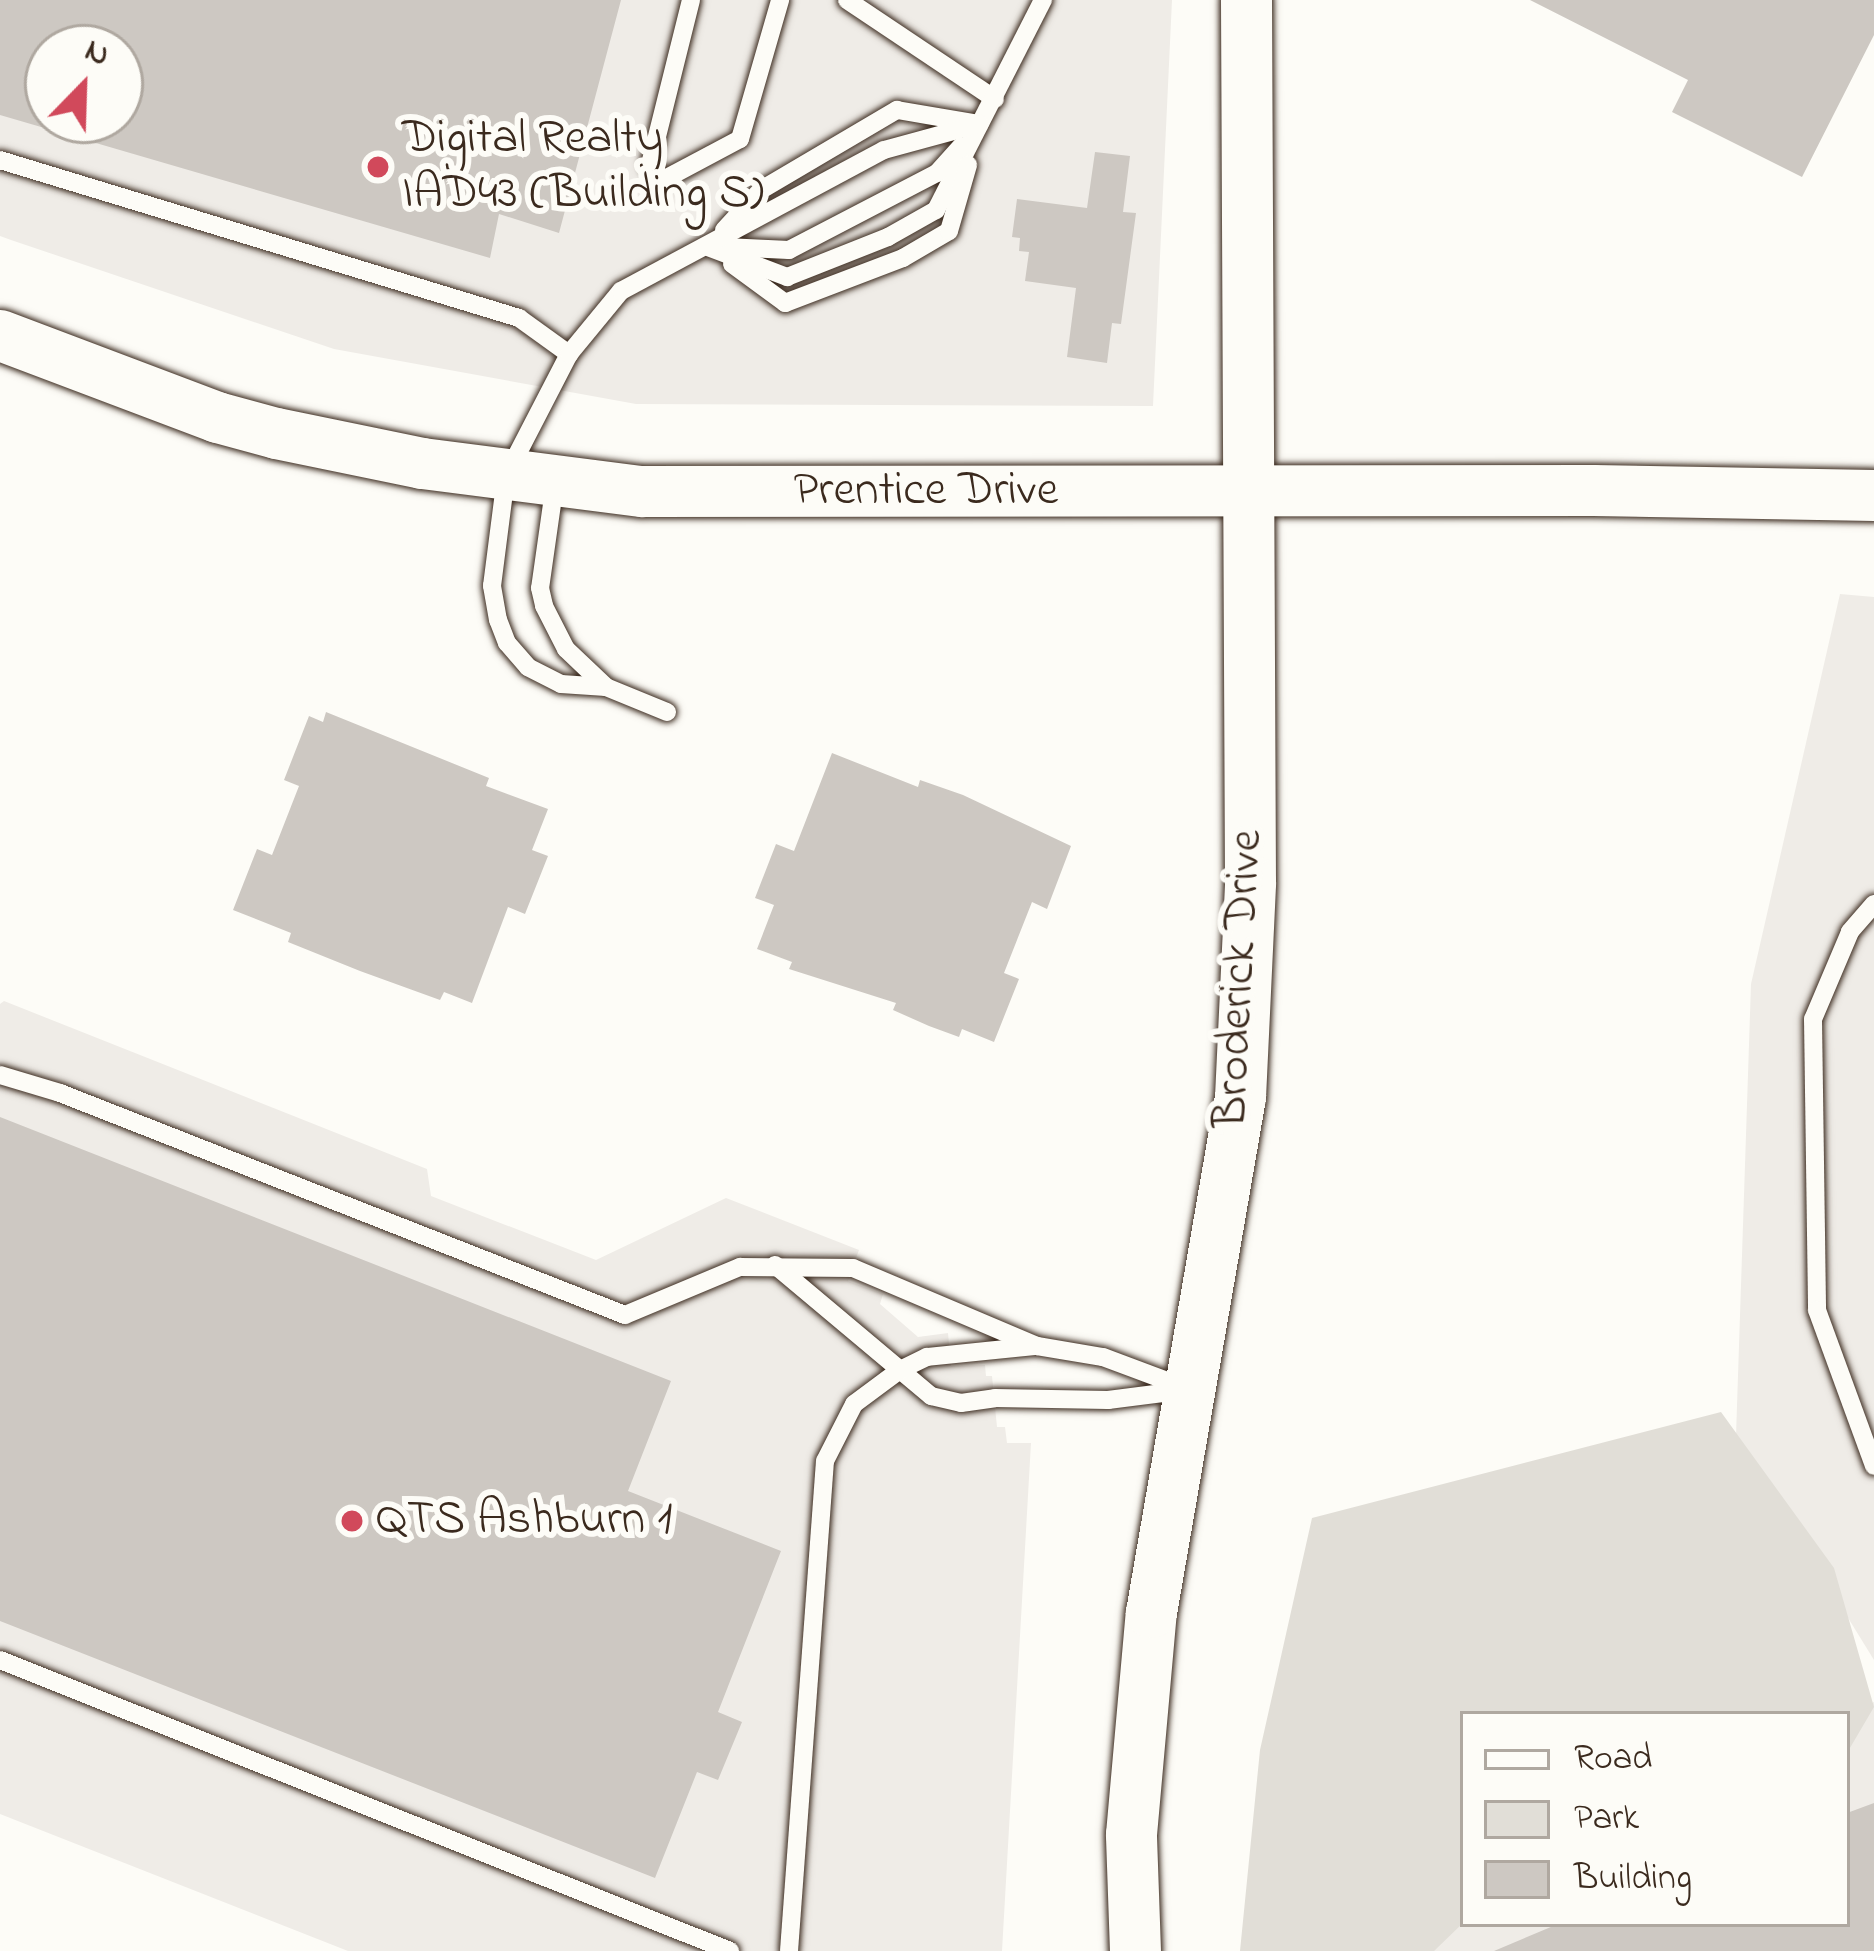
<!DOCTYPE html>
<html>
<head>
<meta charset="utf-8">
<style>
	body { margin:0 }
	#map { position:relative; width:1874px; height:1951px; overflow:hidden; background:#fdfcf7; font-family:"Indie Flower",sans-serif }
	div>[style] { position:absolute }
	.built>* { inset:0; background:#efece7 }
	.green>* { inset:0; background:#e1ded7 }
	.building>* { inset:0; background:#cdc8c2 }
	.roads { filter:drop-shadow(0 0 3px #3b2a1e) drop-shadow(0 0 3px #3b2a1e) }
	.lane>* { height:18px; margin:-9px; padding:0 9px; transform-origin:9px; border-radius:9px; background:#fdfcf7 }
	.secondary>* { height:51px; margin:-25.5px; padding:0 25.5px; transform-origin:25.5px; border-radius:25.5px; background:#fdfcf7 }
	.dots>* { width:33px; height:33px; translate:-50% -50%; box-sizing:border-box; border:6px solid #fdfcf7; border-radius:50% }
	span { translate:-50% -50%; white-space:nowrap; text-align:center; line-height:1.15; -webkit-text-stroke:12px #fdfcf7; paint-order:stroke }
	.poi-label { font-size:48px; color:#3b2a1e }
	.left { translate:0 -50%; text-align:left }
	.street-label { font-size:48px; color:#3b2a1e }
	.legend { position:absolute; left:1460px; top:1711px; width:390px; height:216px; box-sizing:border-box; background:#fdfcf7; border:3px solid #afa8a0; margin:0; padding:15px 21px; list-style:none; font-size:36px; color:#3b2a1e }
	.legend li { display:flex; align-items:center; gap:24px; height:60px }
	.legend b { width:60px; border:3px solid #afa8a0 }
	.north { position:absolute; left:24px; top:24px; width:120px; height:120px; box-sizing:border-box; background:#fdfcf7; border:3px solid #afa8a0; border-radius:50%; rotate:23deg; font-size:33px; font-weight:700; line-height:48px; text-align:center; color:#3b2a1e }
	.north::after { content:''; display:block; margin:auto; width:42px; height:54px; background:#d1495b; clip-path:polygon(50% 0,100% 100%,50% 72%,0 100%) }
</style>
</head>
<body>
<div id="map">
	<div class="built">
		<div style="clip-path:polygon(evenodd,0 0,1172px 0,1153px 406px,636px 404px,334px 349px,11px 240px,0 236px,0 0,48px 48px,120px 48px,120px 120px,48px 120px,48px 48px)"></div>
		<div style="clip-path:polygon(1840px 594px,1874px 597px,1874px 1660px,1736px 1436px,1751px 984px)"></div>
		<div style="clip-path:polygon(4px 1001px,427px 1169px,431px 1196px,596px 1260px,726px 1198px,859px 1250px,848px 1281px,883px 1294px,880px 1304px,918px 1337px,948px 1333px,951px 1366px,985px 1365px,986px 1376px,992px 1376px,997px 1427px,1005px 1427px,1007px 1443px,1031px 1443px,1002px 1951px,348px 1951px,0 1814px,0 1004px)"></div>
		<div style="clip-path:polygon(1874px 1702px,1874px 1951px,1393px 1951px,1463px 1887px,1463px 1924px,1847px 1924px,1847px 1714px)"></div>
	</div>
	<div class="green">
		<div style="clip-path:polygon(1721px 1412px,1834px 1568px,1874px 1707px,1847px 1753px,1847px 1714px,1463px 1714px,1463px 1923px,1434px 1951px,1240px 1951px,1260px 1750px,1312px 1518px)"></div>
	</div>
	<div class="building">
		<div style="clip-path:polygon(evenodd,0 0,621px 0,559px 233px,499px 214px,490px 258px,0 115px,0 0,48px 48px,120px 48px,120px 120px,48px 120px,48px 48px)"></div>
		<div style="clip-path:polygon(1530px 0,1874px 0,1874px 35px,1802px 177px,1672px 112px,1688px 80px)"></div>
		<div style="clip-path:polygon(1095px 152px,1130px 156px,1123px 212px,1136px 213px,1121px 324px,1112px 323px,1107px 363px,1067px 357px,1076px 288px,1025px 281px,1029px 252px,1019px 251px,1020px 238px,1012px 237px,1017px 199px,1087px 208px)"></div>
		<div style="clip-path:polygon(326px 712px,489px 778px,486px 786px,548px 809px,532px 850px,548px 856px,525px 914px,508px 907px,472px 1003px,444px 992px,440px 1000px,360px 971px,288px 942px,291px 933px,233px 910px,257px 849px,272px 855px,299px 786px,284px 780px,309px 716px,323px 722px)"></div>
		<div style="clip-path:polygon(832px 753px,918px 787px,920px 780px,963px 795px,1071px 846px,1047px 909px,1032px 902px,1004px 973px,1019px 979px,994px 1042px,962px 1029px,959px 1037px,929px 1026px,893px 1010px,896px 1003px,789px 969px,792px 962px,757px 949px,774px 905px,755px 898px,776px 844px,794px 851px)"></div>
		<div style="clip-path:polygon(0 1117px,671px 1381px,628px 1491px,781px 1551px,718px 1712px,742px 1722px,718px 1780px,697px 1772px,655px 1878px,0 1621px)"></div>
		<div style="clip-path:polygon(1874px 1803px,1874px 1951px,1494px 1951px,1558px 1924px,1847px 1924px,1847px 1813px)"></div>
	</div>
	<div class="roads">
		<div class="lane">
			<div style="left:691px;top:0;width:170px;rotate:104deg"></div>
			<div style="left:650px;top:165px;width:20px;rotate:49deg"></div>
			<div style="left:663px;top:180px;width:87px;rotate:-28deg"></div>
			<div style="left:740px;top:139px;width:145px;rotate:-73.9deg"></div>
			<div style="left:847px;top:0;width:178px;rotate:33.8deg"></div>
			<div style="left:0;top:160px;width:543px;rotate:16.93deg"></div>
			<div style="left:519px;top:318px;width:62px;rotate:35.8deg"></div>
			<div style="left:724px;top:230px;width:54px;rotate:-47.2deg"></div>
			<div style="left:761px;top:190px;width:158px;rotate:-30.5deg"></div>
			<div style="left:897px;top:110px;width:78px;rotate:9.6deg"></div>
			<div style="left:708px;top:247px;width:85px;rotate:20.8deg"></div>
			<div style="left:787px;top:277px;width:109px;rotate:-21.6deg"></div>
			<div style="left:888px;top:237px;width:55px;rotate:-29.4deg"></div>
			<div style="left:936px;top:210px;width:236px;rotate:-63deg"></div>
			<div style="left:725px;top:247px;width:64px;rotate:2.7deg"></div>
			<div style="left:789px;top:250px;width:167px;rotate:-27.5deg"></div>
			<div style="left:937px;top:173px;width:36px;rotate:-48deg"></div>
			<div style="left:732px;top:264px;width:66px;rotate:36.3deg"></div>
			<div style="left:785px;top:303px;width:126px;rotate:-20.9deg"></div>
			<div style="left:903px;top:258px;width:53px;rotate:-30.4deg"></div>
			<div style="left:949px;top:231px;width:69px;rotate:-73.9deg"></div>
			<div style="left:555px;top:483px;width:106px;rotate:98.1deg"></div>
			<div style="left:540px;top:588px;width:18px;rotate:77deg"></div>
			<div style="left:544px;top:606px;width:48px;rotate:62.9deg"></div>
			<div style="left:566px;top:649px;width:55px;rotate:43.5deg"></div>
			<div style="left:667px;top:712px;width:66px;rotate:-157.7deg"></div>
			<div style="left:606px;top:687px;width:45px;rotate:-176.2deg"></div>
			<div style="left:561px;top:684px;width:37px;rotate:-153deg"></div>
			<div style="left:528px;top:667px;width:32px;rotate:-131deg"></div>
			<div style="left:507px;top:643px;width:25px;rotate:-111deg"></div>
			<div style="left:498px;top:620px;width:35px;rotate:-100deg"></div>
			<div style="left:492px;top:586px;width:111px;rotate:-82.7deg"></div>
			<div style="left:506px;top:476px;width:137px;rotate:-62.7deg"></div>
			<div style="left:569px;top:354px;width:82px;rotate:-50.5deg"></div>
			<div style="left:621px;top:291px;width:298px;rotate:-28.2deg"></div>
			<div style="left:884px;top:150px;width:99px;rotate:-15.2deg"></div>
			<div style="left:1874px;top:904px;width:37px;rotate:131deg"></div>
			<div style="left:1850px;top:932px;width:95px;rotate:113deg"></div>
			<div style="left:1813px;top:1019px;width:291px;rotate:89.2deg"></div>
			<div style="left:1817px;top:1310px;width:166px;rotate:69.9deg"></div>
			<div style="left:0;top:1075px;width:63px;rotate:16.7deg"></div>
			<div style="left:60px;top:1093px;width:607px;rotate:21.45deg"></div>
			<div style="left:625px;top:1315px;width:125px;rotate:-22.7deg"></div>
			<div style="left:740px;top:1267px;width:113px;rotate:0.5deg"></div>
			<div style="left:853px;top:1268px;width:200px;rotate:23deg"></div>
			<div style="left:1037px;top:1346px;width:67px;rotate:9.5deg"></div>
			<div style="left:1103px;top:1357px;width:89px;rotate:20.5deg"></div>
			<div style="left:775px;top:1265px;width:204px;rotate:40deg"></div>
			<div style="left:931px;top:1396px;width:31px;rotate:13deg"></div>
			<div style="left:961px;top:1403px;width:34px;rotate:-8deg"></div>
			<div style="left:995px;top:1398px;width:113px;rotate:1deg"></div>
			<div style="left:1108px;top:1400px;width:79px;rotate:-7.3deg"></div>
			<div style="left:0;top:1660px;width:786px;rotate:21.73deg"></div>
			<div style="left:789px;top:1951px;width:491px;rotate:-85.8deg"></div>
			<div style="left:825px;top:1461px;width:64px;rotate:-63deg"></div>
			<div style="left:854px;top:1404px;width:57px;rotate:-36.5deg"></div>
			<div style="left:900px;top:1370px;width:30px;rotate:-26deg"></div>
			<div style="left:927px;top:1357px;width:109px;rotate:-5.8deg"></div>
		</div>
		<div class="secondary">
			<div style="left:0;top:335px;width:232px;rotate:20.7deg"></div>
			<div style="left:217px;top:417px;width:61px;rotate:15.2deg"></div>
			<div style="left:276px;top:433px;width:149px;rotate:11.6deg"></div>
			<div style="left:422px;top:463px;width:222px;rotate:7.3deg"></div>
			<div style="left:642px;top:491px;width:951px;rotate:-0.06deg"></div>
			<div style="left:1593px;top:490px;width:281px;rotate:1deg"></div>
			<div style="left:1135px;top:1951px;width:117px;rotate:-92deg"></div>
			<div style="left:1131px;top:1834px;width:223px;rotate:-84.9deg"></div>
			<div style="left:1151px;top:1612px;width:523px;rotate:-80.2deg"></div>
			<div style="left:1240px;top:1097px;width:215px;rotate:-87.3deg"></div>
			<div style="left:1250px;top:882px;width:882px;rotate:-90.26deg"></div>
		</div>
	</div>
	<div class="dots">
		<div style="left:378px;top:167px;background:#d1495b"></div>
		<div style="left:352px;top:1521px;background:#d1495b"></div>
	</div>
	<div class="poi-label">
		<span class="left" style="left:402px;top:167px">Digital Realty<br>IAD43 (Building S)</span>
		<span class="left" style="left:376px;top:1521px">QTS Ashburn 1</span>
	</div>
	<div class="street-label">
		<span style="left:926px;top:492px">Prentice Drive</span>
		<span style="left:1240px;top:979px;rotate:-87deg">Broderick Drive</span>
	</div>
	<ul class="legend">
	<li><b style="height:15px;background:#fdfcf7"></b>Road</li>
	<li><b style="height:33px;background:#e1ded7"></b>Park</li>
	<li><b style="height:33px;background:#cdc8c2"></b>Building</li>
	</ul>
	<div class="north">N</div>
</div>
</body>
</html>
